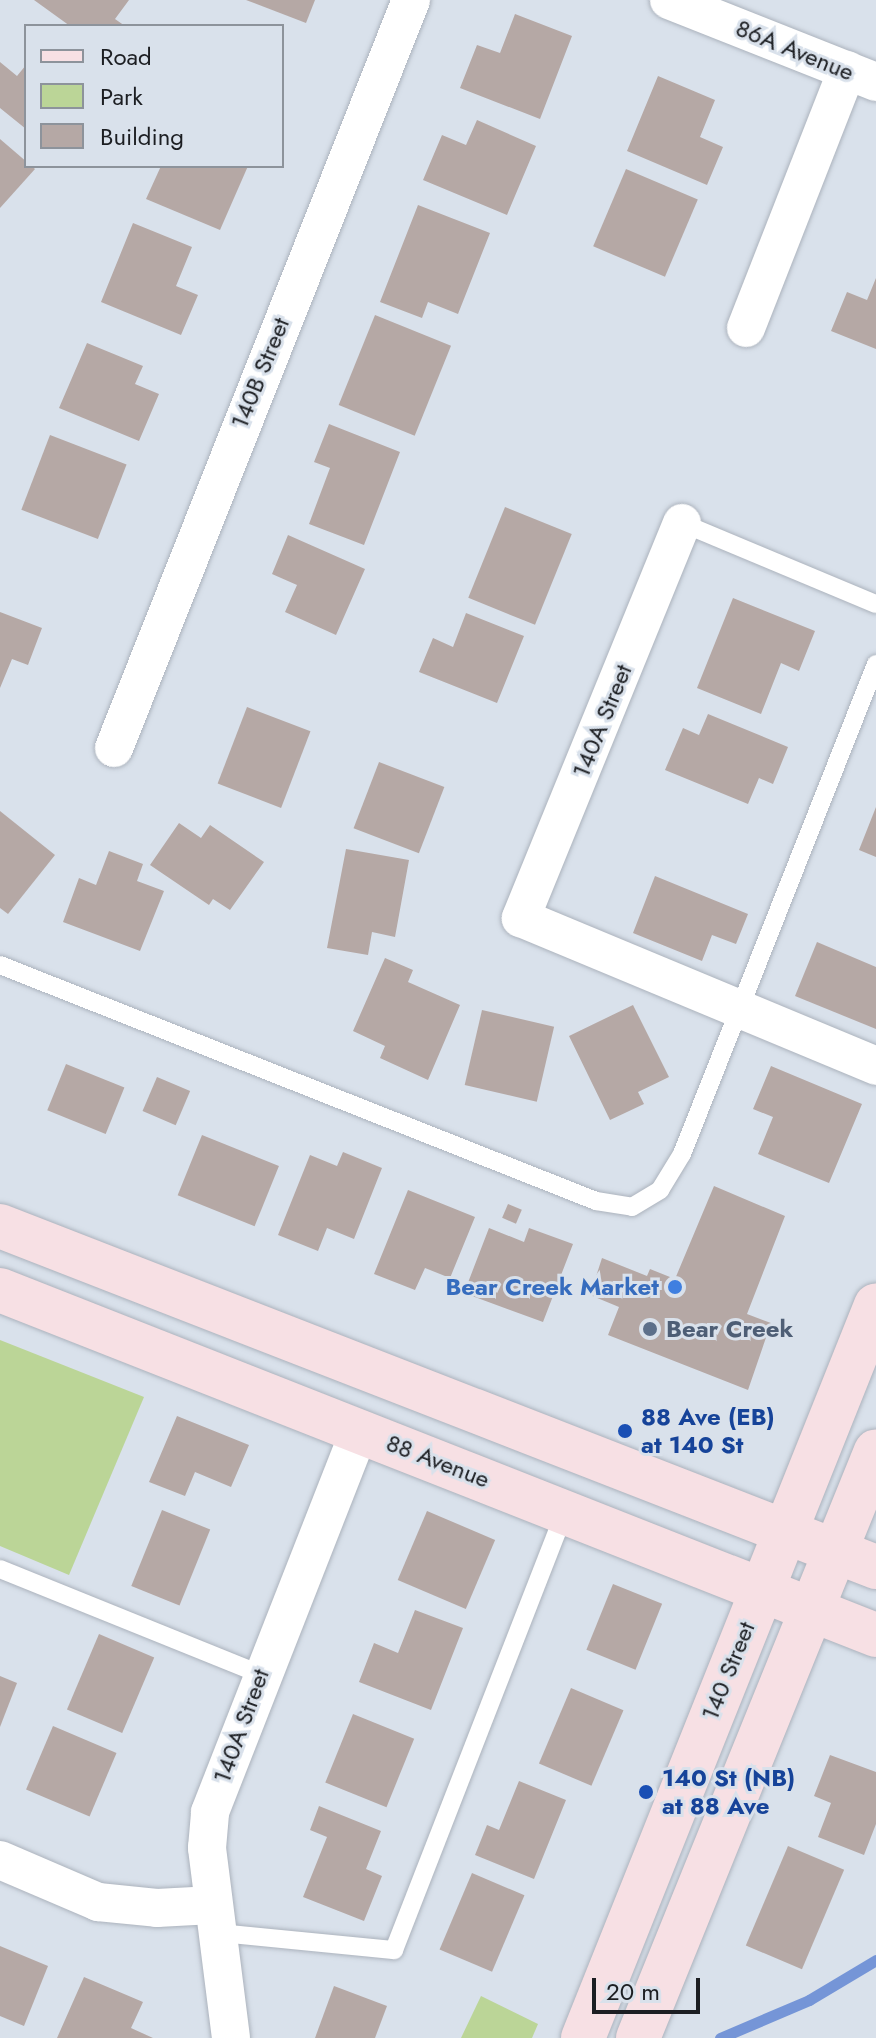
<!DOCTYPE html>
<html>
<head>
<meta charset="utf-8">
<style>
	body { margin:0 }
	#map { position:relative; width:876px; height:2038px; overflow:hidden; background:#d9e1eb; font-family:Jost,sans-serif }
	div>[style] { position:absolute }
	.green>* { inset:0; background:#bbd597 }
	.stream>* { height:11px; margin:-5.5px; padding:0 5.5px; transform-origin:5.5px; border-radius:5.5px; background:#7595d7 }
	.building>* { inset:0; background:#b5a8a5; transform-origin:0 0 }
	.roads { filter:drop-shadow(0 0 2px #acb3bd) drop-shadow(0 0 2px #acb3bd) }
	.lane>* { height:18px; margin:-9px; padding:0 9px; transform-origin:9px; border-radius:9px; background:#fff }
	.street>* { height:38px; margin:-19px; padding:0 19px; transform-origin:19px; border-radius:19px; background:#fff }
	.secondary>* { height:44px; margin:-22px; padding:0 22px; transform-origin:22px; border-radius:22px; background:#f7e0e4 }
	.dots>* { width:22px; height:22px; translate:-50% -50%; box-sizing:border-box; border:4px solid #d9e1eb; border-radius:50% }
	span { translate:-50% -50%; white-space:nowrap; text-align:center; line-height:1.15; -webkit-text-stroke:6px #d9e1eb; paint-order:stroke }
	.street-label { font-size:24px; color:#1c1e22 }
	.shop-label { font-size:24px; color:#366cbe; font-weight:700 }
	.right { translate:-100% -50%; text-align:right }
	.service-label { font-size:24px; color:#4e5e75; font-weight:700 }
	.left { translate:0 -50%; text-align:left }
	.transit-label { font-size:24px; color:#164399; font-weight:700 }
	.legend { position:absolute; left:24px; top:24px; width:260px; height:144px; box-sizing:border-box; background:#d9e1eb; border:2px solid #8d939b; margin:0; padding:10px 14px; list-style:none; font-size:24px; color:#1c1e22 }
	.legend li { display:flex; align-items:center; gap:16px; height:40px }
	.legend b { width:40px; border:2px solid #8d939b }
	.scale { position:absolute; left:592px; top:1978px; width:108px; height:36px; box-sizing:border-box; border:4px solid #1c1e22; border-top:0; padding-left:10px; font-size:24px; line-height:28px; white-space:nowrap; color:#1c1e22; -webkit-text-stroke:6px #d9e1eb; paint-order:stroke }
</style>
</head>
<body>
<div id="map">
	<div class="green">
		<div style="clip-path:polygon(0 1340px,144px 1397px,69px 1575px,0 1546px)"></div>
		<div style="clip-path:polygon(481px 1996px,538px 2024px,532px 2038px,461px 2038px)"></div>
	</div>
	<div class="stream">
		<div style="left:720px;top:2038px;width:97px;rotate:-23.1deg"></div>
		<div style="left:809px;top:2000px;width:78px;rotate:-30.8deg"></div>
	</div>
	<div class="building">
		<div style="clip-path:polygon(34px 0,129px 0,115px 19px,125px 26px,70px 26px)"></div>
		<div style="clip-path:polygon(246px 0,315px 0,306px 23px)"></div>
		<div style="clip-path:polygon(515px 14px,572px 36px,540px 119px,460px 88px,477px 45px,500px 53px)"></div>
		<div style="clip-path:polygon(0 62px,17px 76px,26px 65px,26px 129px,0 108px)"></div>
		<div style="clip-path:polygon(658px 76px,715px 100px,700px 137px,723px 147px,707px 185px,627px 151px)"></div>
		<div style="clip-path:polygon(477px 120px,536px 146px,507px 215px,423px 180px,442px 135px,466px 145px)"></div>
		<div style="clip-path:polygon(0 139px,35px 169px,0 208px)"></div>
		<div style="clip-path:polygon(161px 166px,248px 166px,220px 230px,146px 199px)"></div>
		<div style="left:626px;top:169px;width:78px;height:84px;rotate:23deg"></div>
		<div style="clip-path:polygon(418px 205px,490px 233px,458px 314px,428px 302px,422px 318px,380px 302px)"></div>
		<div style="clip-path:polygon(133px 223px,192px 247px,176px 286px,198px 295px,181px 335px,101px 302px)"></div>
		<div style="clip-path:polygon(876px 278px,876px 349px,831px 331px,847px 292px,867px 300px)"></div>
		<div style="left:375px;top:315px;width:82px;height:97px;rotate:22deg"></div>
		<div style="clip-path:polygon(87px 343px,143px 366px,135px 384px,159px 394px,139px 441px,59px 408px)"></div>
		<div style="clip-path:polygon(329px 424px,400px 452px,364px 545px,309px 524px,330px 468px,314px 462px)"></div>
		<div style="left:50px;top:435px;width:82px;height:80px;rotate:21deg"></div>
		<div style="left:505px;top:507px;width:72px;height:98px;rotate:22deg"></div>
		<div style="clip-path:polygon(288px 535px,365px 569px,336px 635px,285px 612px,297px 585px,272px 574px)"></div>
		<div style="clip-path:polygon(733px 598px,815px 631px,799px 671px,781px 663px,761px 714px,697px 688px)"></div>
		<div style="clip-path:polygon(0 612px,42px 628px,28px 665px,12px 659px,0 688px)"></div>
		<div style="clip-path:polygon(466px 613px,524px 636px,497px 703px,419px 672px,433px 638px,453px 647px)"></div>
		<div style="left:247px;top:707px;width:68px;height:82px;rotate:21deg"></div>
		<div style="clip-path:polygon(708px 714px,788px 747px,773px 784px,759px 778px,748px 804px,665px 770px,683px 728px,699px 735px)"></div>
		<div style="left:379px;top:762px;width:70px;height:71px;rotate:21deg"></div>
		<div style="clip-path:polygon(876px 807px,876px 857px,859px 850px)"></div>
		<div style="clip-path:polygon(0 811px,55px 855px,8px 914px,0 908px)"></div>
		<div style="clip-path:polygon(179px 823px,201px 838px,210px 825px,264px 862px,230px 910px,213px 899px,209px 905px,150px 865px)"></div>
		<div style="clip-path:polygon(346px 849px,409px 860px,395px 937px,372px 932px,368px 955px,327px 948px)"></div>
		<div style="clip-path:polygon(109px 851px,143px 864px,137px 881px,164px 891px,140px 951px,63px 922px,79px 878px,96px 885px)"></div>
		<div style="clip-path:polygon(655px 876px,748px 914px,736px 944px,712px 935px,702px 961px,633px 933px)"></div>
		<div style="clip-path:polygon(817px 942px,876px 967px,876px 1029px,795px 996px)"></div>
		<div style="clip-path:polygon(385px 958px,413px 970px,408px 982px,460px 1005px,428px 1080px,380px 1058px,385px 1046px,353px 1031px)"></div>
		<div style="clip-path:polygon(633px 1005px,669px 1077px,638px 1092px,644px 1104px,610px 1120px,569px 1036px)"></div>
		<div style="left:482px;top:1010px;width:74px;height:77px;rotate:13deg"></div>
		<div style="left:66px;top:1064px;width:63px;height:50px;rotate:22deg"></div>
		<div style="clip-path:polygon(771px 1066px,862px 1104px,829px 1183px,758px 1154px,773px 1117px,753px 1109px)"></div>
		<div style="left:157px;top:1077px;width:36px;height:37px;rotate:23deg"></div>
		<div style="left:202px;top:1135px;width:83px;height:65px;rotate:22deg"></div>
		<div style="clip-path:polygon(343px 1152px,382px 1168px,354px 1239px,327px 1228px,318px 1251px,278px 1235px,310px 1155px,337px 1166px)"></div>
		<div style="clip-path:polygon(714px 1186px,785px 1216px,747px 1314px,771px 1323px,748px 1390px,608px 1335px,619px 1307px,590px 1295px,602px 1258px,647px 1276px,650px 1269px,675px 1279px)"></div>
		<div style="clip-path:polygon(408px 1190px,475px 1217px,450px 1278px,425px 1268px,415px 1290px,374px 1274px)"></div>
		<div style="left:508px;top:1204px;width:15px;height:15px;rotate:23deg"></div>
		<div style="clip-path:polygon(489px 1228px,524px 1242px,529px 1228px,573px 1244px,543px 1322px,464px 1293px)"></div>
		<div style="clip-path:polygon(177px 1416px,249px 1445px,231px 1487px,195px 1472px,185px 1496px,149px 1482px)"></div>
		<div style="left:162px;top:1510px;width:52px;height:82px;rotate:22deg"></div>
		<div style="left:427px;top:1511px;width:74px;height:75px;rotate:23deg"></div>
		<div style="left:613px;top:1584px;width:53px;height:71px;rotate:22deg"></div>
		<div style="clip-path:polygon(415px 1610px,463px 1628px,431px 1710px,359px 1682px,374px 1643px,398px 1653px)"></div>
		<div style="left:99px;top:1634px;width:60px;height:82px;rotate:23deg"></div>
		<div style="clip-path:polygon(0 1676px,17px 1683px,0 1727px)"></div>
		<div style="left:571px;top:1688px;width:57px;height:82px;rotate:23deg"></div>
		<div style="left:353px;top:1714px;width:66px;height:74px;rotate:22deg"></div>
		<div style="left:53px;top:1726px;width:69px;height:69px;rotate:23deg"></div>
		<div style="clip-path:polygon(830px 1755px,876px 1772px,876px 1824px,864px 1855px,818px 1837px,831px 1803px,814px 1796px)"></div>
		<div style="clip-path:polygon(519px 1781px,566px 1800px,534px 1879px,475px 1855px,487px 1825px,499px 1830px)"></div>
		<div style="clip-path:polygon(319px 1806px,381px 1831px,366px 1869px,382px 1876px,364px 1921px,303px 1897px,327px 1837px,310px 1830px)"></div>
		<div style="left:788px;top:1846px;width:61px;height:108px;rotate:23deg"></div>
		<div style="left:472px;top:1873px;width:57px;height:83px;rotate:23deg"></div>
		<div style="clip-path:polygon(0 1946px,48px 1966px,24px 2026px,0 2016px)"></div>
		<div style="clip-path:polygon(84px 1977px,143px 2002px,131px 2028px,153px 2038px,57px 2038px)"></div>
		<div style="clip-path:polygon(334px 1986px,387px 2006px,375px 2038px,315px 2038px)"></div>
	</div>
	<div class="roads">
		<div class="lane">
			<div style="left:682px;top:523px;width:210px;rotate:22.7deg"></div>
			<div style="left:0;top:965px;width:641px;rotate:21.6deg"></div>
			<div style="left:596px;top:1201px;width:36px;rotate:9deg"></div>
			<div style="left:632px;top:1207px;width:33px;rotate:-31deg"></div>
			<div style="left:660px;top:1190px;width:42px;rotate:-58.6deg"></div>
			<div style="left:682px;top:1154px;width:527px;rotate:-68.4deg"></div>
			<div style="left:0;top:1569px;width:280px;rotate:22deg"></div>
			<div style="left:220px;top:1933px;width:175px;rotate:5.6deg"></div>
			<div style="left:394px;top:1950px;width:471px;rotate:-68.7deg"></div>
		</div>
		<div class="street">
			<div style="left:669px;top:0;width:223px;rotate:21.6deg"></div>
			<div style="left:746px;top:328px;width:277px;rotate:-68.6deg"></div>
			<div style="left:682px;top:523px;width:427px;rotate:112.2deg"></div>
			<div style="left:521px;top:918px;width:385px;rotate:22.6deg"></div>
			<div style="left:114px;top:748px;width:805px;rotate:-68.34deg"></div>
			<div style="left:0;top:1860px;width:107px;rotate:23.2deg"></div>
			<div style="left:98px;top:1902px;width:59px;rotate:5.8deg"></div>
			<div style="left:157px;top:1908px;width:56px;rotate:-3.1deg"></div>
			<div style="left:231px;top:2038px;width:192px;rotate:-97.2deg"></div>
			<div style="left:207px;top:1848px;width:36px;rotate:-85deg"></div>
			<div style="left:210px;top:1812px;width:410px;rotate:-68.6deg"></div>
		</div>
		<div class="secondary">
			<div style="left:0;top:1226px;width:940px;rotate:21.27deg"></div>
			<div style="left:0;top:1290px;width:941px;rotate:21.5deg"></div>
			<div style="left:583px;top:2038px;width:789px;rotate:-68.21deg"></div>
			<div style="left:638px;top:2038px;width:633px;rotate:-67.93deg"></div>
		</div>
	</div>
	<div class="dots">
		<div style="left:675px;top:1287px;background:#3f7fe0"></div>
		<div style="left:650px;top:1329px;background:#5c6f8a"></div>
		<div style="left:625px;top:1431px;background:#1a4fb4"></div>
		<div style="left:646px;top:1792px;background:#1a4fb4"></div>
	</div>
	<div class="street-label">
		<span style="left:795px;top:50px;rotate:22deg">86A Avenue</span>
		<span style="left:260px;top:373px;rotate:-68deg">140B Street</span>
		<span style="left:602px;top:721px;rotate:-68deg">140A Street</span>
		<span style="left:438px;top:1461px;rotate:21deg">88 Avenue</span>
		<span style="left:728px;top:1671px;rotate:-68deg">140 Street</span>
		<span style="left:241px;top:1726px;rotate:-70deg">140A Street</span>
	</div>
	<div class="shop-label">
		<span class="right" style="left:659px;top:1287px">Bear Creek Market</span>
	</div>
	<div class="service-label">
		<span class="left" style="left:666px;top:1329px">Bear Creek</span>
	</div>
	<div class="transit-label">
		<span class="left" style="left:641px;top:1431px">88 Ave (EB)<br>at 140 St</span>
		<span class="left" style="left:662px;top:1792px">140 St (NB)<br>at 88 Ave</span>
	</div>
	<ul class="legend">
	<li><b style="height:10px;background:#f7e0e4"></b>Road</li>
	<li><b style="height:22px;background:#bbd597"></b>Park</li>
	<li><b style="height:22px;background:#b5a8a5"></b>Building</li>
	</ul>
	<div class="scale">20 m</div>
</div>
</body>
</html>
